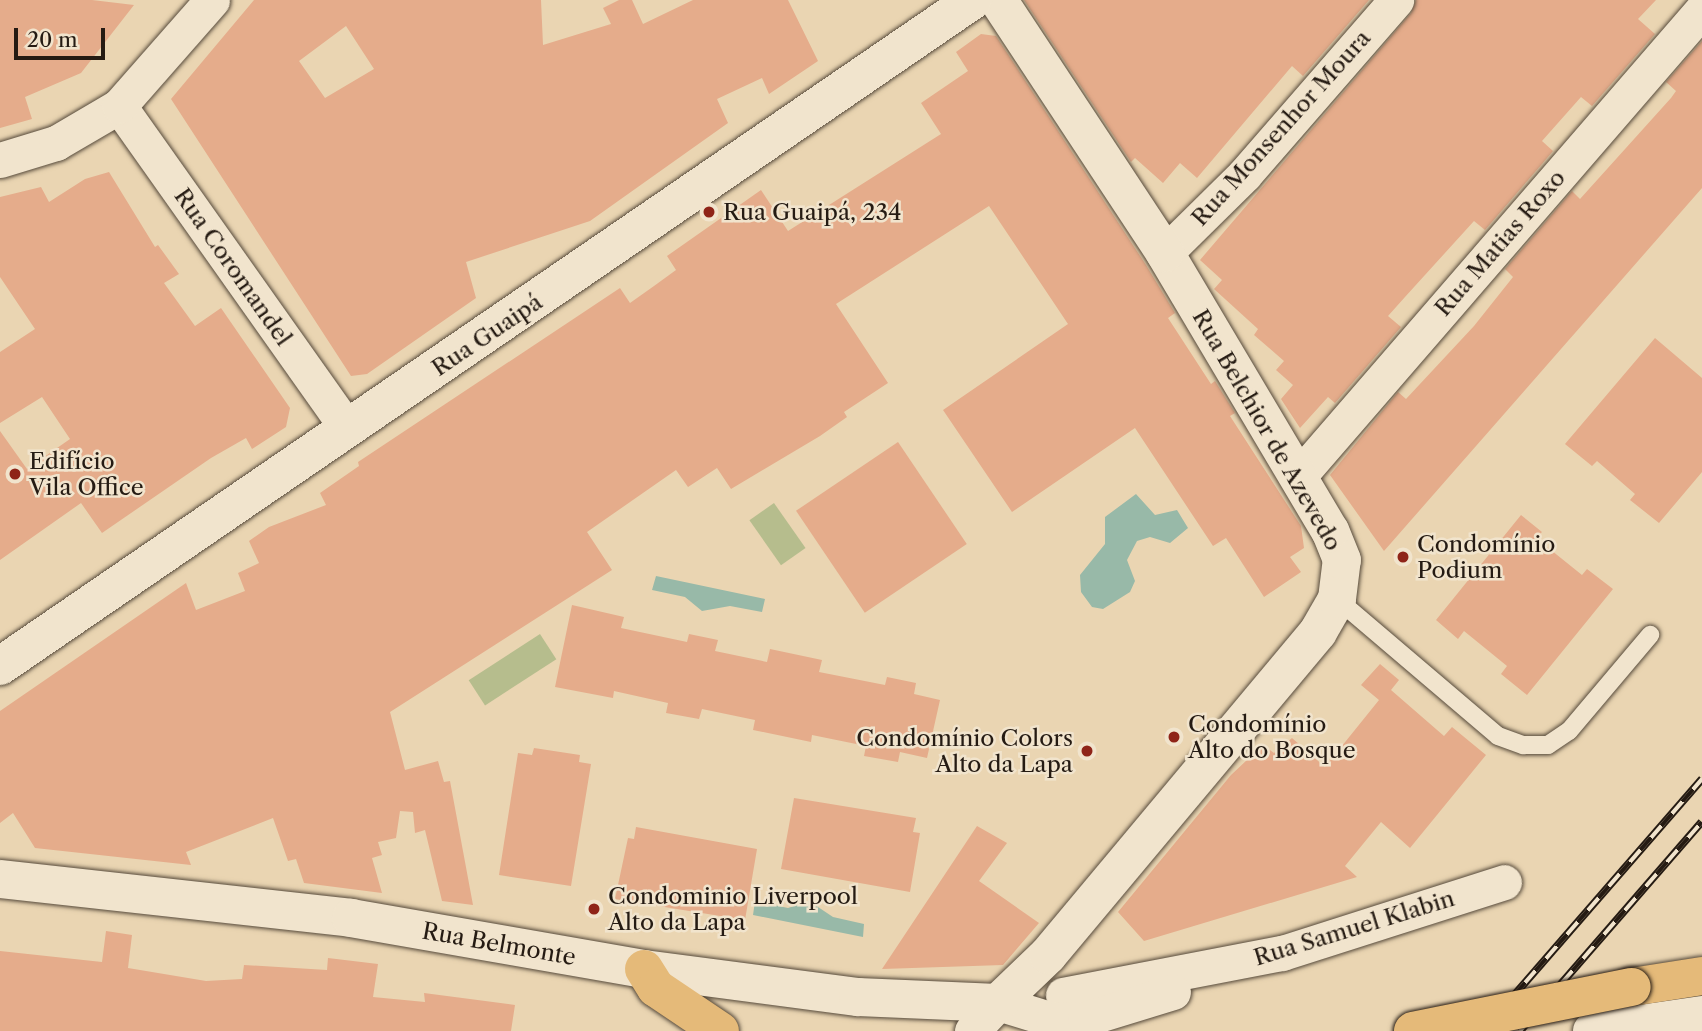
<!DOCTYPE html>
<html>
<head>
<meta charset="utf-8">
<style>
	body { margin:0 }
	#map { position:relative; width:1702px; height:1031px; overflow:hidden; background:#ead5b2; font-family:"Libre Caslon Text",serif }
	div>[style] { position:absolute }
	.green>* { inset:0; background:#b6bd8d; transform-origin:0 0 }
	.water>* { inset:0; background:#98b9a8 }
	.building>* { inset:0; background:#e5ac8b; transform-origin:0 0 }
	.roads { filter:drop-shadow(0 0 2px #564a3b) drop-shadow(0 0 2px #564a3b) }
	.service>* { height:18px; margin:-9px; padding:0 9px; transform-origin:9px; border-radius:9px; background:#f1e4cd }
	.minor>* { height:35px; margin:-17.5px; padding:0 17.5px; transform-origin:17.5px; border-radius:17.5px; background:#f1e4cd }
	.tertiary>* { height:38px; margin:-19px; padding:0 19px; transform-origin:19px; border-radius:19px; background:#f1e4cd }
	.secondary>* { height:38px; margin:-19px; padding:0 19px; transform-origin:19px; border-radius:19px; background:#f1e4cd }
	.primary>* { height:38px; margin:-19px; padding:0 19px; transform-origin:19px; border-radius:19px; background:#e5ba79 }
	.rail>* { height:8px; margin-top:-4px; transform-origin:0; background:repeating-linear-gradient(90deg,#f1e4cd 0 16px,#251b13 0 32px); box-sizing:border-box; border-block:2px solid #251b13 }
	.bridges { filter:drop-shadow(0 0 2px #251b13) drop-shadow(0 0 2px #251b13) }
	.primary-bridge>* { height:38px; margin:-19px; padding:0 19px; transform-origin:19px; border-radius:19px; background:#e5ba79 }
	.dots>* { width:19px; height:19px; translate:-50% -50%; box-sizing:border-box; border:4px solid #f1e4cd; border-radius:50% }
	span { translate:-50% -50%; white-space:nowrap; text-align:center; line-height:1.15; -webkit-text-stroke:5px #f1e4cd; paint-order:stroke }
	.street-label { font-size:23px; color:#251b13 }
	.poi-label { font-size:23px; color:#251b13 }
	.left { translate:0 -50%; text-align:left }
	.right { translate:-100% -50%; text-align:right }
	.scale { position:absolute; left:14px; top:28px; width:91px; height:32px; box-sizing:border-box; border:4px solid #251b13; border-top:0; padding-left:9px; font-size:21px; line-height:24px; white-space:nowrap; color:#251b13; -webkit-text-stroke:5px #f1e4cd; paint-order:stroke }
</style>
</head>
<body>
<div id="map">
	<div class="green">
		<div style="left:774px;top:503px;width:55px;height:30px;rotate:55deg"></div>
		<div style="left:540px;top:634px;width:30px;height:85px;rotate:57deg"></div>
	</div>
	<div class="water">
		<div style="clip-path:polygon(1136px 494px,1155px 515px,1177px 510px,1188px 528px,1170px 543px,1150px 537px,1137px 541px,1127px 560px,1135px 581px,1130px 592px,1103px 609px,1092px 607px,1081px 592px,1080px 575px,1105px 544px,1105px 517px)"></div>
		<div style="clip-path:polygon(656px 576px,765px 599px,762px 612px,730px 606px,702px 611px,685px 597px,652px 590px)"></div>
		<div style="clip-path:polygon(755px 901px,788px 908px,809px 901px,833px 917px,864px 924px,863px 937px,753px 915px)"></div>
	</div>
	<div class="building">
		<div style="clip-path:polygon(0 0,92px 0,134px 5px,81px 73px,25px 97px,32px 119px,0 128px)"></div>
		<div style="clip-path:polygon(evenodd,254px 0,541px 0,543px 45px,611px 24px,603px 8px,619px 0,632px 0,643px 24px,693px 0,788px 0,818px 61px,769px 94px,762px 78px,717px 99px,728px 123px,590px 221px,466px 262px,476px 298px,367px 374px,351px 376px,171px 99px,254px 0,346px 26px,374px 69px,325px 98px,299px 61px,346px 26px)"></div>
		<div style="clip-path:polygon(1024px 0,1369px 0,1303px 76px,1292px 66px,1197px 178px,1180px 163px,1163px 183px,1135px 158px,1131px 162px)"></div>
		<div style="clip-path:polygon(1416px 0,1656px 0,1638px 19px,1655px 34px,1592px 106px,1581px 97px,1542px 141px,1553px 151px,1542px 164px,1485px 230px,1474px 221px,1405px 297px,1388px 316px,1401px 327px,1335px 403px,1328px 397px,1300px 428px,1281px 399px,1293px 385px,1276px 370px,1284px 361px,1254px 335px,1258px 329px,1214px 289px,1222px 280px,1200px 260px,1411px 13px)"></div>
		<div style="clip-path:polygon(981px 34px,996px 36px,1146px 265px,1175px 313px,1168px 318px,1211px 384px,1215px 381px,1235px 413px,1230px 416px,1301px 526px,1304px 548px,1290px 557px,1301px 572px,1264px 597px,1226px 538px,1213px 546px,1135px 428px,1012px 512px,943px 410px,1068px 324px,989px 206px,836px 304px,888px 383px,844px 412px,847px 417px,820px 436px,731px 489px,717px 468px,688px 487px,676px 470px,587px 532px,612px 570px,390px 712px,405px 770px,438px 761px,444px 782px,450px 781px,473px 905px,442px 901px,425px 830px,415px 833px,413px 812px,400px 811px,396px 838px,378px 842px,382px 855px,372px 858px,382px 893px,304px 883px,296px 859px,288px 861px,273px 818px,186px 852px,191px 865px,35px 848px,13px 813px,0 823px,0 711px,186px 583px,196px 610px,245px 591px,238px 573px,259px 563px,249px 541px,269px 527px,326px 505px,320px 493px,359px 466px,358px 462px,620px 288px,630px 303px,654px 286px,676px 270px,667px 256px,761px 190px,788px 231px,941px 134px,921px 103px,968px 71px,956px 52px)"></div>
		<div style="clip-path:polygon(1702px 41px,1702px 188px,1384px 551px,1330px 475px,1398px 392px,1406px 399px,1474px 326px,1513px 277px,1505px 269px,1572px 191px,1580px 199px,1671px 98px,1676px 91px,1666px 82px)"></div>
		<div style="clip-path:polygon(109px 172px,155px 247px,158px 245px,179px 274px,164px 283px,195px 326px,221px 308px,290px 408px,286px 427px,252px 449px,246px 438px,211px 458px,102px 533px,81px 503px,0 560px,0 431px,27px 469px,70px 439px,42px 397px,0 423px,0 352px,35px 329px,0 277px,0 197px,41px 187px,49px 202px,85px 179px)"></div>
		<div style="clip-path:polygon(1655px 338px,1702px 378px,1702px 472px,1659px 523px,1630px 500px,1635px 494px,1597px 461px,1592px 466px,1565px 444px)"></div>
		<div style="left:898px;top:442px;width:123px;height:123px;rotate:56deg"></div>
		<div style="clip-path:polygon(1521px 515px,1542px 532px,1536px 538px,1582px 575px,1587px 569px,1613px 589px,1527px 695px,1501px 674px,1507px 666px,1464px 631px,1458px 639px,1436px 620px)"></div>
		<div style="clip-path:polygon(572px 605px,624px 617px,621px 628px,687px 642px,689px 634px,718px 640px,715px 651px,767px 662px,770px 649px,822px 660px,819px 672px,885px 685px,887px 677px,916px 683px,914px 694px,940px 700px,927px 758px,900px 752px,898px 762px,864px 756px,866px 746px,812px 735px,811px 742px,753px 730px,755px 720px,702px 709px,699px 719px,666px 713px,668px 703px,614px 691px,613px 698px,555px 687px)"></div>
		<div style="clip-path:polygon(1380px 664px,1399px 680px,1391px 690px,1444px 736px,1452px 727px,1486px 755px,1410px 848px,1381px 822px,1345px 866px,1357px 877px,1144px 941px,1118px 912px,1231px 775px,1263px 745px,1274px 753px,1292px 738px,1325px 767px,1379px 700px,1361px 685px)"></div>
		<div style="clip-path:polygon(534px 748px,580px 755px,579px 762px,591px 764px,571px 886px,499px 875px,518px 753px,532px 755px)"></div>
		<div style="clip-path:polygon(794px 798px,916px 818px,913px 832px,920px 833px,910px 892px,781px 869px)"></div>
		<div style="clip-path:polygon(977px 826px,1007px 843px,979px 881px,1039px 923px,1003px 965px,882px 969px)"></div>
		<div style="clip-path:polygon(636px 827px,757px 849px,745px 920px,615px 899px,628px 838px,634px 839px)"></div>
		<div style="clip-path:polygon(106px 931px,132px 935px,128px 968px,206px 981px,242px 979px,244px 965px,327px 970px,328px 958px,378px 964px,373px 997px,425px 1002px,424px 993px,515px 1005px,511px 1031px,0 1031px,0 951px,102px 962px)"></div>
	</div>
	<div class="roads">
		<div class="service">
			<div style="left:1337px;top:599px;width:211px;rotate:40.4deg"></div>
			<div style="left:1498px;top:736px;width:27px;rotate:20deg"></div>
			<div style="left:1523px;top:745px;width:25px"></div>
			<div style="left:1548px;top:745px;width:25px;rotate:-34deg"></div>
			<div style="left:1569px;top:731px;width:126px;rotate:-49.8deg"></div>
		</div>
		<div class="minor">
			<div style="left:119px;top:106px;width:395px;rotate:54.7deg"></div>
			<div style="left:0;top:160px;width:59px;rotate:-16.9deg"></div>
			<div style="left:56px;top:143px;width:73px;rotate:-30.4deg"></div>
			<div style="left:119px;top:106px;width:141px;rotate:-48.7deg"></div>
			<div style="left:1165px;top:253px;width:111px;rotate:-44.6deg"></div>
			<div style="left:1244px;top:175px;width:232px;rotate:-49deg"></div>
			<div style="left:1298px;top:477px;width:617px;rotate:-49.14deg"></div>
			<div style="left:1063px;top:995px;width:223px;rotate:-10.9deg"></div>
			<div style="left:1282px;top:953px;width:233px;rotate:-17.7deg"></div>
			<div style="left:972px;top:1031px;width:38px;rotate:-47deg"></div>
			<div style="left:998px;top:1003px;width:58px;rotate:17.2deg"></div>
			<div style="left:1053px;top:1020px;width:32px;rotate:-2deg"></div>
			<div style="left:1085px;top:1019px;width:92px;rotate:-17.1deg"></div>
		</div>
		<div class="tertiary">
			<div style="left:0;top:879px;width:353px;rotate:6.3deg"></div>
			<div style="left:351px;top:918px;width:297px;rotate:9.9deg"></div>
			<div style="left:644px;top:969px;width:216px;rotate:7.5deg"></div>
			<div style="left:858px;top:997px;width:140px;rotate:2.5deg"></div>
			<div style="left:998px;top:1003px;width:69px;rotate:-43.8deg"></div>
			<div style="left:1048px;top:955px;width:421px;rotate:-50.1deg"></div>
			<div style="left:1318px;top:632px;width:38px;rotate:-60deg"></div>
			<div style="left:1337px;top:599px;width:39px;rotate:-83deg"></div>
			<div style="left:1342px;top:560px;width:31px;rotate:-112deg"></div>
			<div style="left:1330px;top:531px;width:323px;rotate:-120.7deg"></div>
			<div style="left:1165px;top:253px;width:303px;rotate:-123.4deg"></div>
			<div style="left:1592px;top:1031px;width:111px;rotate:-8.3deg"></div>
		</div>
		<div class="secondary">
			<div style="left:0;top:666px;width:1179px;rotate:-34.39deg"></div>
		</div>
		<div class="primary">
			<div style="left:644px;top:969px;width:22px;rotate:58deg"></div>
			<div style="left:656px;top:988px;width:77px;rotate:33.9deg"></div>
			<div style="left:1632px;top:987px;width:71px;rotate:-8.9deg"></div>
		</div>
	</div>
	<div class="rail">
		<div style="left:1483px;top:1031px;width:334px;rotate:-49deg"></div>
		<div style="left:1520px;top:1031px;width:277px;rotate:-49deg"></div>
	</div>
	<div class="bridges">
		<div class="primary-bridge">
			<div style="left:1413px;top:1031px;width:223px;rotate:-11.4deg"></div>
		</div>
	</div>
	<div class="dots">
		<div style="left:709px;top:212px;background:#8f2418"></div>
		<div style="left:15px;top:474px;background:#8f2418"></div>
		<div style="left:1403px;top:557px;background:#8f2418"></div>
		<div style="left:1174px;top:737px;background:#8f2418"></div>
		<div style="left:1087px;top:751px;background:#8f2418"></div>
		<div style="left:594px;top:909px;background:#8f2418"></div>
	</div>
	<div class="street-label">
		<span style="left:1281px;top:128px;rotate:-48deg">Rua Monsenhor Moura</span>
		<span style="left:1500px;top:243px;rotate:-49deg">Rua Matias Roxo</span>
		<span style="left:233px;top:267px;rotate:55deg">Rua Coromandel</span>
		<span style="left:487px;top:335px;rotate:-34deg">Rua Guaipá</span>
		<span style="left:1267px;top:430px;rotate:60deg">Rua Belchior de Azevedo</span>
		<span style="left:1354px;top:928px;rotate:-17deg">Rua Samuel Klabin</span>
		<span style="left:499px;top:944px;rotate:10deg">Rua Belmonte</span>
	</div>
	<div class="poi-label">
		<span class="left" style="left:723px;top:212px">Rua Guaipá, 234</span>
		<span class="left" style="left:29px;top:474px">Edifício<br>Vila Office</span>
		<span class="left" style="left:1417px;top:557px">Condomínio<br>Podium</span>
		<span class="left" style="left:1188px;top:737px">Condomínio<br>Alto do Bosque</span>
		<span class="right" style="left:1073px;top:751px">Condomínio Colors<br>Alto da Lapa</span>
		<span class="left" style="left:608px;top:909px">Condominio Liverpool<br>Alto da Lapa</span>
	</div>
	<div class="scale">20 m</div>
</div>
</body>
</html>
